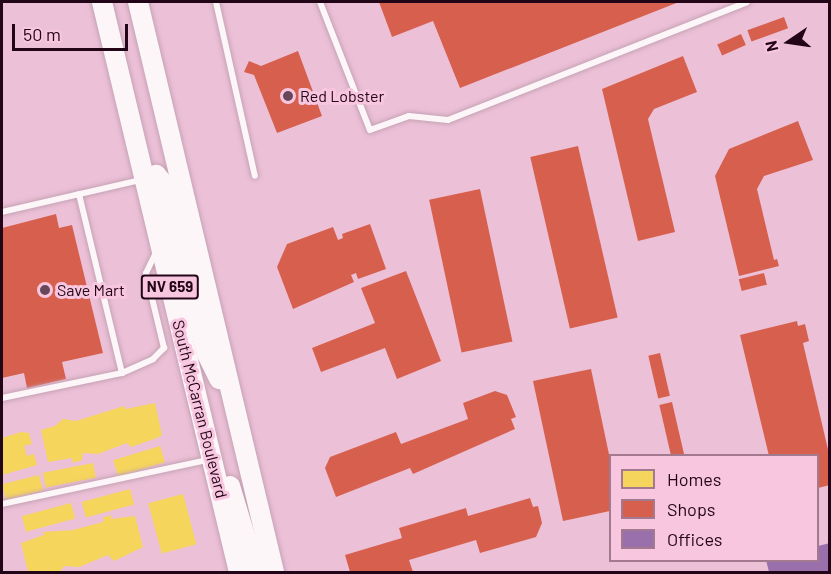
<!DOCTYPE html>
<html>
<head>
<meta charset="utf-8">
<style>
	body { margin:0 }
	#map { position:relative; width:831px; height:574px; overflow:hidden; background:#ecc0d7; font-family:Barlow,sans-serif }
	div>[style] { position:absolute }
	.homes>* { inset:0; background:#f6d55c; transform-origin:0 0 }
	.shops>* { inset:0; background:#d6604d; transform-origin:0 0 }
	.offices>* { inset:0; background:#9970ab }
	.roads { filter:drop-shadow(0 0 2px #c5a2b4) drop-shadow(0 0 2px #c5a2b4) }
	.service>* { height:6px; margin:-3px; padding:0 3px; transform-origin:3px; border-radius:3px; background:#fcf6f9 }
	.primary>* { height:20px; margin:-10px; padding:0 10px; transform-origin:10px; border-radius:10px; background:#fcf6f9 }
	.dots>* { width:16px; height:16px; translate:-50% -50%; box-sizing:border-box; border:3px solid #f9c6e0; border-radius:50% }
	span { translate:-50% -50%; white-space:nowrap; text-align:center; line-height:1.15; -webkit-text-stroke:6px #f9c6e0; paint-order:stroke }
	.shield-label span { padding:2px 4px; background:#f9c6e0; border:2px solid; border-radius:4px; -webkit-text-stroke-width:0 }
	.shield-label { font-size:15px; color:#220617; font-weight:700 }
	.poi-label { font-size:16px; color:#220617 }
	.left { translate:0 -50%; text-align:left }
	.street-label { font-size:16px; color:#220617 }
	.frame { position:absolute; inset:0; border:3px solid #220617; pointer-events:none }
	.legend { position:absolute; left:609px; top:454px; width:210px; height:108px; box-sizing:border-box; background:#f9c6e0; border:2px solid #a37990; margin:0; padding:8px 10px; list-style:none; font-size:18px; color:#220617 }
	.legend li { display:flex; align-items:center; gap:12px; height:30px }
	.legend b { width:30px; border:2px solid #a37990 }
	.north { position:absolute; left:759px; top:12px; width:60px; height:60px; -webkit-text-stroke:4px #f9c6e0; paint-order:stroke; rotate:257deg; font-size:16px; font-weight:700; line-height:24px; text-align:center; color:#220617 }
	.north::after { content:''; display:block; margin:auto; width:21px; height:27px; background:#220617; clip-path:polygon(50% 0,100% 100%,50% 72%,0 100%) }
	.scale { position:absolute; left:12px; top:24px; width:116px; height:27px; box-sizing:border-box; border:3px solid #220617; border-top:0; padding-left:8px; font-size:18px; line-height:21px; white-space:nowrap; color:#220617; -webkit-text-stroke:4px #f9c6e0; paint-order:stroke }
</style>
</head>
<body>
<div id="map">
	<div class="homes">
		<div style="clip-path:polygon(155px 403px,162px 435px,157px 438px,131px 447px,127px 443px,98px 454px,83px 453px,82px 460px,73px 463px,72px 458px,48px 462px,41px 430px,55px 426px,63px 419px,76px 421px,124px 406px,126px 409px)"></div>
		<div style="clip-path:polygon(21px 432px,29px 433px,32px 444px,24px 446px,27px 456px,34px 454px,37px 465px,2px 475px,2px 438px)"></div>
		<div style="left:160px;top:446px;width:17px;height:49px;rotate:73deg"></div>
		<div style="left:93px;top:463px;width:15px;height:51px;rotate:79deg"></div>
		<div style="left:39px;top:475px;width:16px;height:38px;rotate:76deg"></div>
		<div style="left:130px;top:489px;width:16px;height:50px;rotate:75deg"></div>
		<div style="left:183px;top:494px;width:52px;height:36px;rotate:75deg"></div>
		<div style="left:71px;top:503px;width:16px;height:51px;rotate:75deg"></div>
		<div style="clip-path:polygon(111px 515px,111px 519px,135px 516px,143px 547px,114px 561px,108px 555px,79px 567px,64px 566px,60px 572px,28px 572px,21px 543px,44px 535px,43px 532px,73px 530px,103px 522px,104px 517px)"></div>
	</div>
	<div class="shops">
		<div style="clip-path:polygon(379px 2px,679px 2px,460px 88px,433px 21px,392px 37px)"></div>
		<div style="left:784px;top:17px;width:12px;height:39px;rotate:70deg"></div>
		<div style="left:741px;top:34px;width:12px;height:26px;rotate:66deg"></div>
		<div style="clip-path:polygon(298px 51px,322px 116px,277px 133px,254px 75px,244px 72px,249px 61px,261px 66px)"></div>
		<div style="clip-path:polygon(683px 56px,697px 92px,654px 109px,648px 119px,675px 232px,638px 241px,602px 89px)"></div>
		<div style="clip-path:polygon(798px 121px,813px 160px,764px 176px,757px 189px,774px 260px,777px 259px,779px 266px,739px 276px,715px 176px,729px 149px)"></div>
		<div style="left:578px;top:146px;width:176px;height:49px;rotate:77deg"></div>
		<div style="left:480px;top:189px;width:156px;height:52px;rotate:78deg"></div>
		<div style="clip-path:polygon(56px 214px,59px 228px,72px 225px,103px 353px,62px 362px,66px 379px,27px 388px,24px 373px,2px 378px,2px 228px)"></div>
		<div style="clip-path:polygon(370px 224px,386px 269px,358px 279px,356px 273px,351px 275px,354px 282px,293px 309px,277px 267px,287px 244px,333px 227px,338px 240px,343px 238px,342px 234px)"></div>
		<div style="clip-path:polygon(406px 271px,441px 361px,397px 379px,385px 348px,321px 372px,312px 348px,375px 323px,361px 288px)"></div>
		<div style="left:764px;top:273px;width:12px;height:26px;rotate:76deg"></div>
		<div style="clip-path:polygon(797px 321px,798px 326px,805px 324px,809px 341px,803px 343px,830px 458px,830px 485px,818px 488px,818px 456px,769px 456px,740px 335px)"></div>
		<div style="left:660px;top:353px;width:44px;height:12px;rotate:77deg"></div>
		<div style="clip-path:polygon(591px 369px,610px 459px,610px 511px,563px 521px,533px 381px)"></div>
		<div style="clip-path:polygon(495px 391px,507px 395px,516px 417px,511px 419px,515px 429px,413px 474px,410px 468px,336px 497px,325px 468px,330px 457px,396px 432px,401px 444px,468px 419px,463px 403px)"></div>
		<div style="left:672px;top:402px;width:55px;height:13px;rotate:77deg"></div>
		<div style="clip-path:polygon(530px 498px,533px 507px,538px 506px,542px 523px,536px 537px,480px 553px,476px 540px,409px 560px,413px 572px,350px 572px,345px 555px,402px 538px,399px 528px,466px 508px,468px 516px)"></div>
	</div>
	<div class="offices">
		<div style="clip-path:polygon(830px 543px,830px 572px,769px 572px,766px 560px,818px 560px,818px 546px)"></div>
	</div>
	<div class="roads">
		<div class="service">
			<div style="left:216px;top:2px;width:178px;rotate:77.4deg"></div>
			<div style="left:320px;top:2px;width:137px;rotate:68.7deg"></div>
			<div style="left:370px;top:130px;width:41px;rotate:-19.7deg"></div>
			<div style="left:409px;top:116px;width:39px;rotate:6deg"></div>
			<div style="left:448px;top:120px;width:321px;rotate:-21.5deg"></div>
			<div style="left:79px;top:194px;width:184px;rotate:76.5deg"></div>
			<div style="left:2px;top:212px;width:143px;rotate:-13deg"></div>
			<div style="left:2px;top:398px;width:123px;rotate:-11.8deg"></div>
			<div style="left:122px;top:373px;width:34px;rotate:-24deg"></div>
			<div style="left:153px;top:359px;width:16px;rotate:-45deg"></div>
			<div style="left:164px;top:348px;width:77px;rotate:-103.5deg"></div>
			<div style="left:146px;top:273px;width:25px;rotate:-64deg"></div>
			<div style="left:2px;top:504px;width:211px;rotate:-12.1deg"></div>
		</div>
		<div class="primary">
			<div style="left:102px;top:2px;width:586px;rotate:76.49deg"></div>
			<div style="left:138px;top:2px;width:586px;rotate:76.58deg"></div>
			<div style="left:145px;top:179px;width:12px;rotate:-20deg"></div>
			<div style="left:156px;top:175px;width:12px;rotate:48deg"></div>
			<div style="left:164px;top:184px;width:175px;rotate:75.8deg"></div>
			<div style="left:207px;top:354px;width:28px;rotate:64deg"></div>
			<div style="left:230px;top:486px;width:90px;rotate:73.2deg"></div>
		</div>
	</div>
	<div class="dots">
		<div style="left:288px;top:96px;background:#69475a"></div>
		<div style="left:45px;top:290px;background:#69475a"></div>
	</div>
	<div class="shield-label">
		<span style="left:170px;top:287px">NV 659</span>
	</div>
	<div class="poi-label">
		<span class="left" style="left:300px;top:96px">Red Lobster</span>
		<span class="left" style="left:57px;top:290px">Save Mart</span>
	</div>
	<div class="street-label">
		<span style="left:200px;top:409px;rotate:76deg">South McCarran Boulevard</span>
	</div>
	<div class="frame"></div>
	<ul class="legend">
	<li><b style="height:16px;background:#f6d55c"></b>Homes</li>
	<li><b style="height:16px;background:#d6604d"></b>Shops</li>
	<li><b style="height:16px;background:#9970ab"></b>Offices</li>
	</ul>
	<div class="north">N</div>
	<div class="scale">50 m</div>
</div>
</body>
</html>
